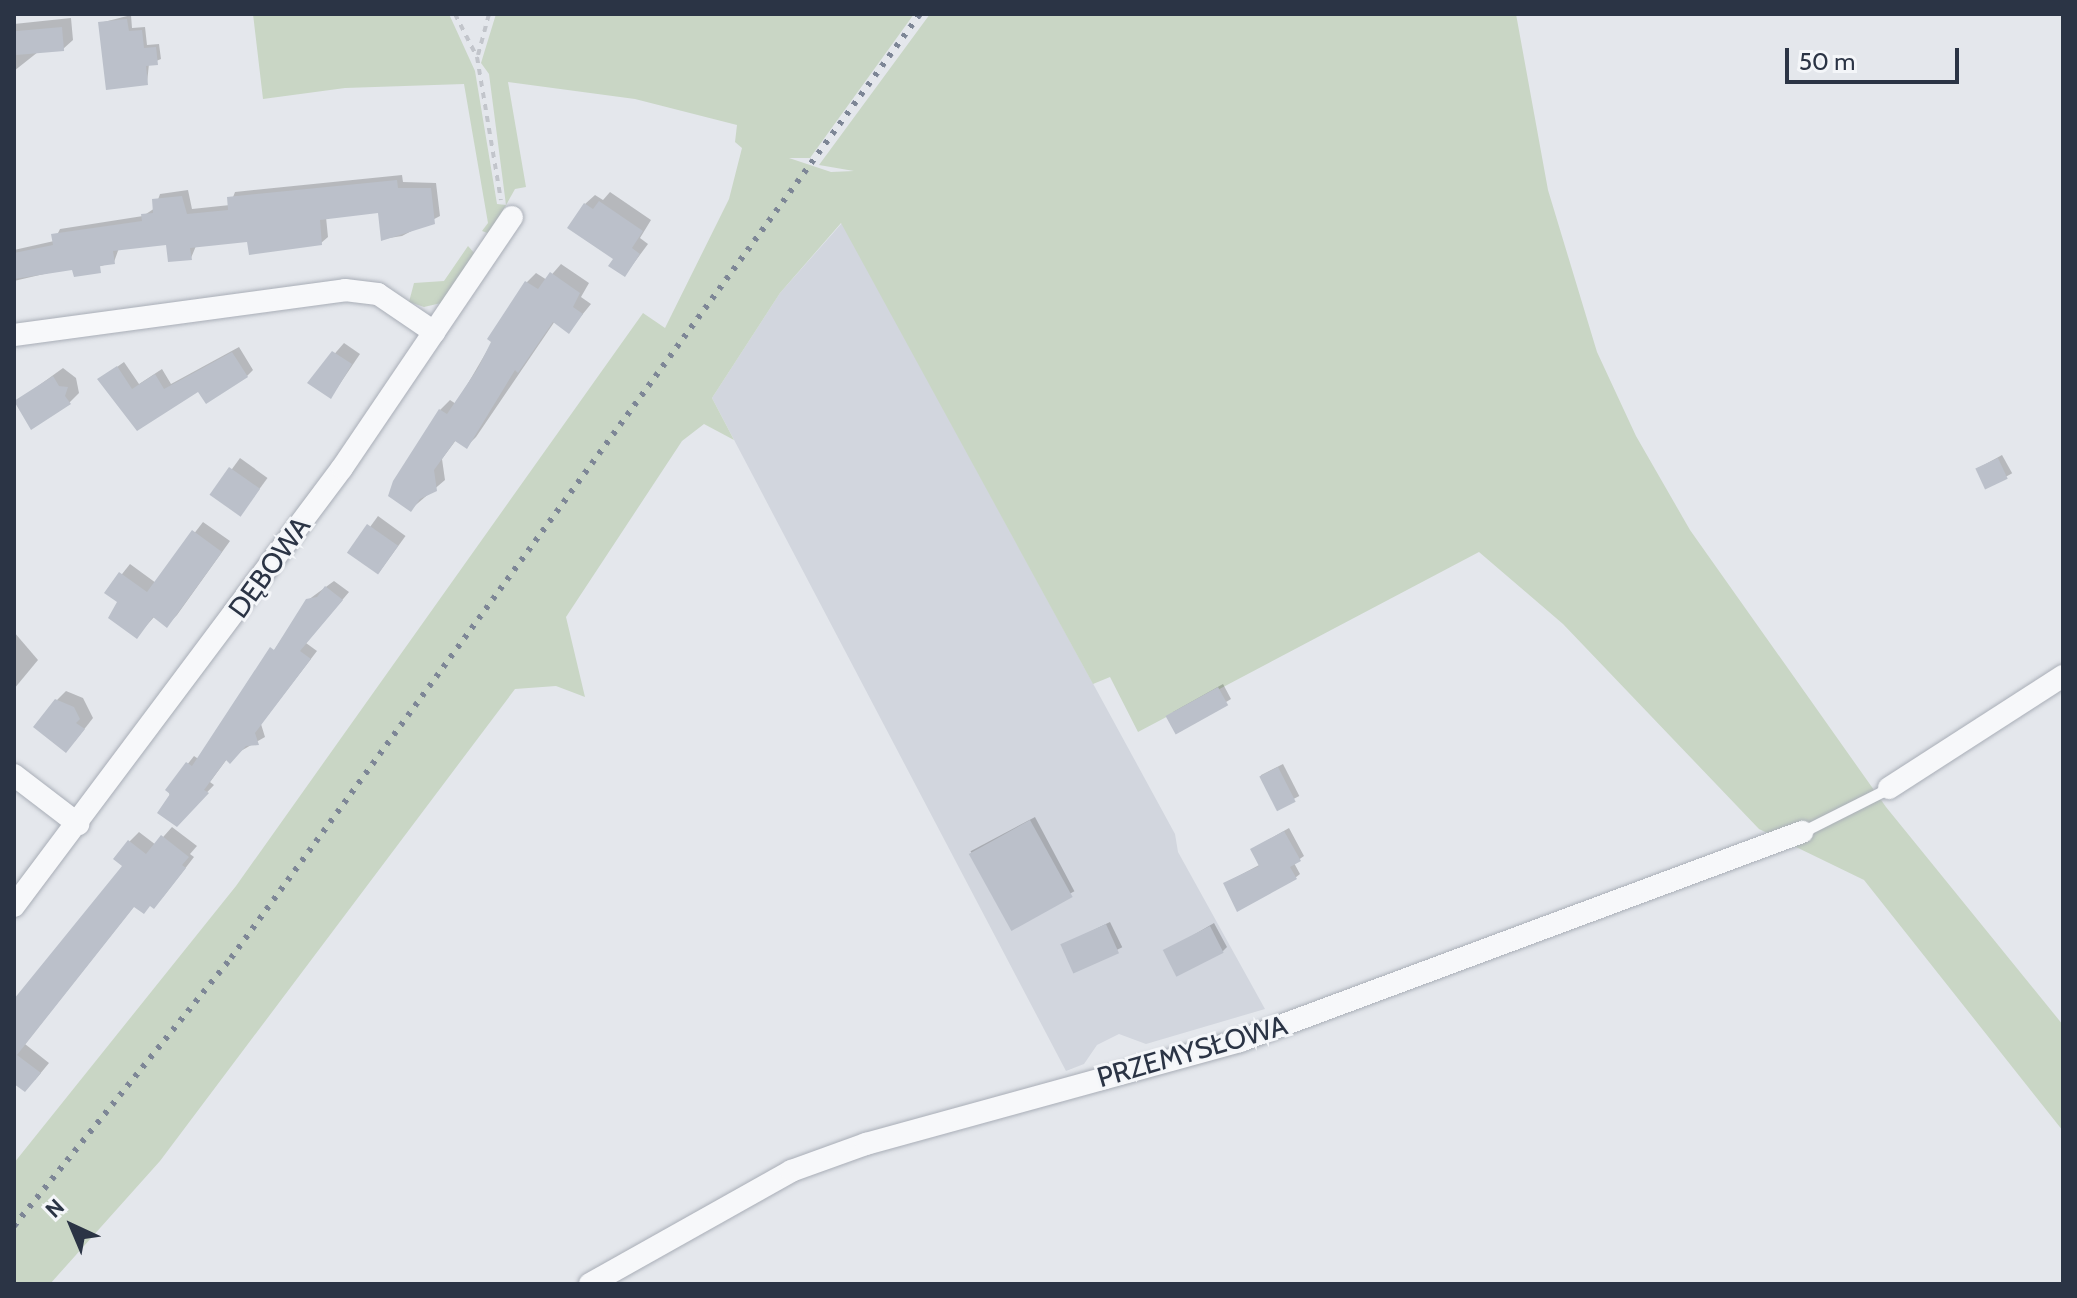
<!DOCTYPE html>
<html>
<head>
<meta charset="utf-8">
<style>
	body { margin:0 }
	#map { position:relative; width:2077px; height:1298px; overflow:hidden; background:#e4e7ec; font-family:Cabin,sans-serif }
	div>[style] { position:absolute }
	.built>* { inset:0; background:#d2d6de }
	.green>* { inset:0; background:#c9d6c5 }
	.shadow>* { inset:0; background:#0003; transform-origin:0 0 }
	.building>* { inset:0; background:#bbc0ca; transform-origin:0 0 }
	.path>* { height:4px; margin-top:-2px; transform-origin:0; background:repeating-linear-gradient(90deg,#c2c5cb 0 6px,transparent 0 12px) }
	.roads { filter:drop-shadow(0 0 2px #a9aeb7) drop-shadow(0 0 2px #a9aeb7) }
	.lane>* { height:11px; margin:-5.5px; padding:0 5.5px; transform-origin:5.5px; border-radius:5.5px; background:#f7f8fa }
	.street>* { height:22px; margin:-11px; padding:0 11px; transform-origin:11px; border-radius:11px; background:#f7f8fa }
	.rail>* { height:6px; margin-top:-3px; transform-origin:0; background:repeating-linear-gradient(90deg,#7d8696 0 4px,transparent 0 12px) }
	span { translate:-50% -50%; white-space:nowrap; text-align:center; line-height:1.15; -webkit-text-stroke:6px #f4f6f9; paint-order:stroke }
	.street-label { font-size:28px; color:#2b3445 }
	.frame { position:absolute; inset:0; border:16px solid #2b3445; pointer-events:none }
	.north { position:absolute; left:32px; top:1186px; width:80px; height:80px; -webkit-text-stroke:6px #f4f6f9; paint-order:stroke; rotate:316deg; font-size:22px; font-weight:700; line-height:32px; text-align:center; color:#2b3445 }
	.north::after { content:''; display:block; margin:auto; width:28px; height:36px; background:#2b3445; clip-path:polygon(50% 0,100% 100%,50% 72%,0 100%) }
	.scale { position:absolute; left:1785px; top:48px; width:174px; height:36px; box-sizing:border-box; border:4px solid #2b3445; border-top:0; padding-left:10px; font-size:24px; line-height:28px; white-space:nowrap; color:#2b3445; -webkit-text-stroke:6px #f4f6f9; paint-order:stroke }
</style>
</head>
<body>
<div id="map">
	<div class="built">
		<div style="clip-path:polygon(842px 223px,1175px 834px,1178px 852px,1265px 1009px,1146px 1044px,1119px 1034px,1097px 1045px,1084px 1064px,1066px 1071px,712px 398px,780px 293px)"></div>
	</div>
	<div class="green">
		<div style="clip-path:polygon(253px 14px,449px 14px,475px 71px,497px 204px,506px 205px,489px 74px,481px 63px,496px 14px,914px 14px,810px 158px,789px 158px,831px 172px,854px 171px,819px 165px,930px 14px,1516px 14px,1548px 190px,1597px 352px,1636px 436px,1690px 530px,1886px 807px,2063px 1025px,2063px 1131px,1864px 880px,1759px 829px,1563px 624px,1479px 552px,1138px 732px,1110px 677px,1093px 684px,841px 223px,780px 293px,712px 398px,734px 440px,704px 424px,682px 441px,566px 617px,585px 697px,556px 686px,515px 689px,160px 1161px,50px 1284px,14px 1284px,14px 1163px,236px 886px,643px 313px,665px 328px,729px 199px,742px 148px,735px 142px,737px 125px,635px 99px,508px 82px,526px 187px,515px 189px,490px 234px,482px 231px,488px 223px,464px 84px,345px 88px,263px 99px)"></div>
		<div style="clip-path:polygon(468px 246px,476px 255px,441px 303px,424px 307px,409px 302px,414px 283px,444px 281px)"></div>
	</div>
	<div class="shadow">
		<div style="clip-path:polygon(131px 15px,132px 28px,145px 27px,147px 45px,159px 44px,161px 59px,149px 64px,147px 83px,100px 23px)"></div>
		<div style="clip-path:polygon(71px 18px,73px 40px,63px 49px,38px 52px,14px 71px,14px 24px)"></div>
		<div style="clip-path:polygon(402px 175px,403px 182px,436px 183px,440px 216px,402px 236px,383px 239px,380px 211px,326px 217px,328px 237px,321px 243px,249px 239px,196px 246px,191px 258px,168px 243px,119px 248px,114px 262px,75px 274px,74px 267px,14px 281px,14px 250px,54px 241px,60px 229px,143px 216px,155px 208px,160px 194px,188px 190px,192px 209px,230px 205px,235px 192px)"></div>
		<div style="clip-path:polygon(610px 192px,651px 220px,640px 238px,648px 244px,625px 275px,585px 204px,595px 195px,603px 200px)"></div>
		<div style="clip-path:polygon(561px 264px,589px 283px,581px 297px,591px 304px,569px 331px,555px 321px,476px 437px,466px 447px,456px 440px,442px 459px,445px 480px,411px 509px,440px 410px,450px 400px,456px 404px,527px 282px,536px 273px,547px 280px)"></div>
		<div style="clip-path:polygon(344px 343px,360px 354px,331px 397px,310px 382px)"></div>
		<div style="clip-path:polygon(239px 347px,253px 370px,247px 376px,199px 389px,137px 429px,100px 379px,124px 362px,139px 384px,162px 369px,171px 384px)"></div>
		<div style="clip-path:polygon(63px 368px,76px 378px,79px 393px,69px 403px,16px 402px)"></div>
		<div style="left:2002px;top:455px;width:21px;height:28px;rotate:61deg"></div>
		<div style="left:240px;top:458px;width:34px;height:46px;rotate:36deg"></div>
		<div style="left:378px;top:516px;width:34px;height:46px;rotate:36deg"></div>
		<div style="clip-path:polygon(203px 522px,230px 541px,177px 615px,167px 625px,155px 616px,137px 636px,119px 602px,107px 593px,130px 564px,156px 583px)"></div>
		<div style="clip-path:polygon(334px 581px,349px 592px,306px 643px,317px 651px,261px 724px,265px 737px,227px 759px,210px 782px,214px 785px,177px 824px,168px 789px,194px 756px,200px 760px,308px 600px)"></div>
		<div style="clip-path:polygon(14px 632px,38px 660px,14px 689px)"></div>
		<div style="clip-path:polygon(1223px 684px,1231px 699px,1177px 732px,1173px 712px)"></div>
		<div style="clip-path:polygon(66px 691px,83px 698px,93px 718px,75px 741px,56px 701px)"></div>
		<div style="left:1283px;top:764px;width:36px;height:25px;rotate:63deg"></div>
		<div style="left:1035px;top:817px;width:84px;height:73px;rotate:62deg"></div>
		<div style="clip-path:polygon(172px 827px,197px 846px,190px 854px,194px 857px,163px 897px,135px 905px,25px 1044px,49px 1063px,35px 1080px,14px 1082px,14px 1003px,125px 866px,116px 859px,130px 841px,139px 832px,156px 845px)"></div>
		<div style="clip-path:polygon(1289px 828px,1304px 856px,1294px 863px,1300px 874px,1295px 878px,1225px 883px,1261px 864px,1252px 849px)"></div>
		<div style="left:1110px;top:922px;width:28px;height:52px;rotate:64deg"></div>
		<div style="clip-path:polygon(1214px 923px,1227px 947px,1223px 951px,1166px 951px)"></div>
	</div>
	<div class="building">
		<div style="clip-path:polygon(127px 19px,129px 31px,142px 30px,144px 48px,156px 47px,158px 65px,146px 66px,148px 85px,106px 90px,98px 22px)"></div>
		<div style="left:62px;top:27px;width:24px;height:48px;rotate:85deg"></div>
		<div style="clip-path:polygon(397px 180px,398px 188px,431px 188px,435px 224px,381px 241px,378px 213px,320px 220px,322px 245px,249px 255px,247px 242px,190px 248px,192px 260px,168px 262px,166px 245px,113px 251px,115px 264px,100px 266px,101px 273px,74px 277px,72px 270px,14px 279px,14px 253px,53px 245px,51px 234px,142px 221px,141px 214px,153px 213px,152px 199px,182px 196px,187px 214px,228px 210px,227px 197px)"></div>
		<div style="clip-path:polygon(599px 201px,643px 231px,632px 248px,640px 254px,625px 277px,608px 266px,613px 259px,567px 228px,584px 203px,593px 209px)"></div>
		<div style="clip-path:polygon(550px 272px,580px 293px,573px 307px,583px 314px,569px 334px,553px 322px,518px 373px,515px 370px,467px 449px,455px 441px,434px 470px,437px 491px,420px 499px,411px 512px,388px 496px,393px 481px,439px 409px,447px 414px,478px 368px,491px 342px,487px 339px,525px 281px,538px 289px)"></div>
		<div style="clip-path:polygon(332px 351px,352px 364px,331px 399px,307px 383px)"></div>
		<div style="clip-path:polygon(232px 352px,248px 377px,206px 404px,198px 392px,137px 431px,97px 379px,117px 366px,132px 389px,155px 374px,164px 389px)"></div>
		<div style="clip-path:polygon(53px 376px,59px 386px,68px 387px,65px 396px,71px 404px,31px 430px,14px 401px)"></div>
		<div style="left:1998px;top:458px;width:23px;height:25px;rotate:65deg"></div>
		<div style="left:229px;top:467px;width:38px;height:34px;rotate:35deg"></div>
		<div style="left:367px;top:524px;width:38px;height:35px;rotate:35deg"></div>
		<div style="clip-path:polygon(192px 530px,222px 552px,167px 628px,153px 617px,137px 639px,108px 618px,117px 602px,104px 593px,119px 572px,147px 592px)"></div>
		<div style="clip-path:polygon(325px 586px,343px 600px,300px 651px,311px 659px,255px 733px,259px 745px,246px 746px,230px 764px,226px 760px,204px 790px,209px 793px,177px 827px,157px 813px,170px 794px,165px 790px,186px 762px,192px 766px,270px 647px,274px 650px,306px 599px,317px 597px)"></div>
		<div style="left:1218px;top:687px;width:21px;height:60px;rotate:61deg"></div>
		<div style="clip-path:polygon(55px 699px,74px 707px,80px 719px,76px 723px,85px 729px,66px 753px,33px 727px)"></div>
		<div style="left:1278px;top:767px;width:39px;height:21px;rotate:63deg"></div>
		<div style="left:1030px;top:820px;width:88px;height:70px;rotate:61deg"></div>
		<div style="clip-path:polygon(1284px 831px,1301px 861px,1290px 867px,1297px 879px,1237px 912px,1223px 883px,1259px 866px,1250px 849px)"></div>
		<div style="clip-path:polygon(161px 835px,189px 857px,182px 865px,186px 868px,154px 909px,150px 906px,144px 914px,134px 907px,17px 1055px,41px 1073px,25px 1092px,14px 1084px,14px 999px,122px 866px,113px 859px,128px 840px,146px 854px)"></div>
		<div style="left:1106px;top:924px;width:32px;height:50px;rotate:66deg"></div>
		<div style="left:1210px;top:926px;width:30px;height:53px;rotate:63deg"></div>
	</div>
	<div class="path">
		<div style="left:455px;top:14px;width:48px;rotate:62.9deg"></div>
		<div style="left:477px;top:57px;width:145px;rotate:80.5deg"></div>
		<div style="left:478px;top:55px;width:42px;rotate:-75deg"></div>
	</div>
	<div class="roads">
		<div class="lane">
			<div style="left:1802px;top:832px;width:97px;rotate:-26.8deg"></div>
		</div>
		<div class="street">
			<div style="left:14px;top:335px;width:334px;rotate:-7.7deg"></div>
			<div style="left:345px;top:290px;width:33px;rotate:7deg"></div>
			<div style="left:378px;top:294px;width:68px;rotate:34.2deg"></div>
			<div style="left:14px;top:775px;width:81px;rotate:37.4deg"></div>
			<div style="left:1889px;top:788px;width:207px;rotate:-32.8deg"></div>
			<div style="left:14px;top:906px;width:547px;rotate:-53.17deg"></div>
			<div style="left:342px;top:468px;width:303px;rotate:-55.9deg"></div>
			<div style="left:590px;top:1284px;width:231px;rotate:-29.3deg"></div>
			<div style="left:791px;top:1171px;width:80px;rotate:-19.8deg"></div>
			<div style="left:866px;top:1144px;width:388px;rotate:-15.4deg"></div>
			<div style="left:1240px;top:1041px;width:600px;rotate:-20.4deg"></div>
		</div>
	</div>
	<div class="rail">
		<div style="left:14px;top:1226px;width:345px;rotate:-51deg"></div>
		<div style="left:231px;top:958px;width:1169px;rotate:-53.88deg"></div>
	</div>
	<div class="street-label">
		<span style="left:269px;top:567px;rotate:-54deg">DĘBOWA</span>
		<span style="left:1192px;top:1051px;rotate:-16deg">PRZEMYSŁOWA</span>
	</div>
	<div class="frame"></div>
	<div class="north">N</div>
	<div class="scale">50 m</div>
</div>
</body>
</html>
